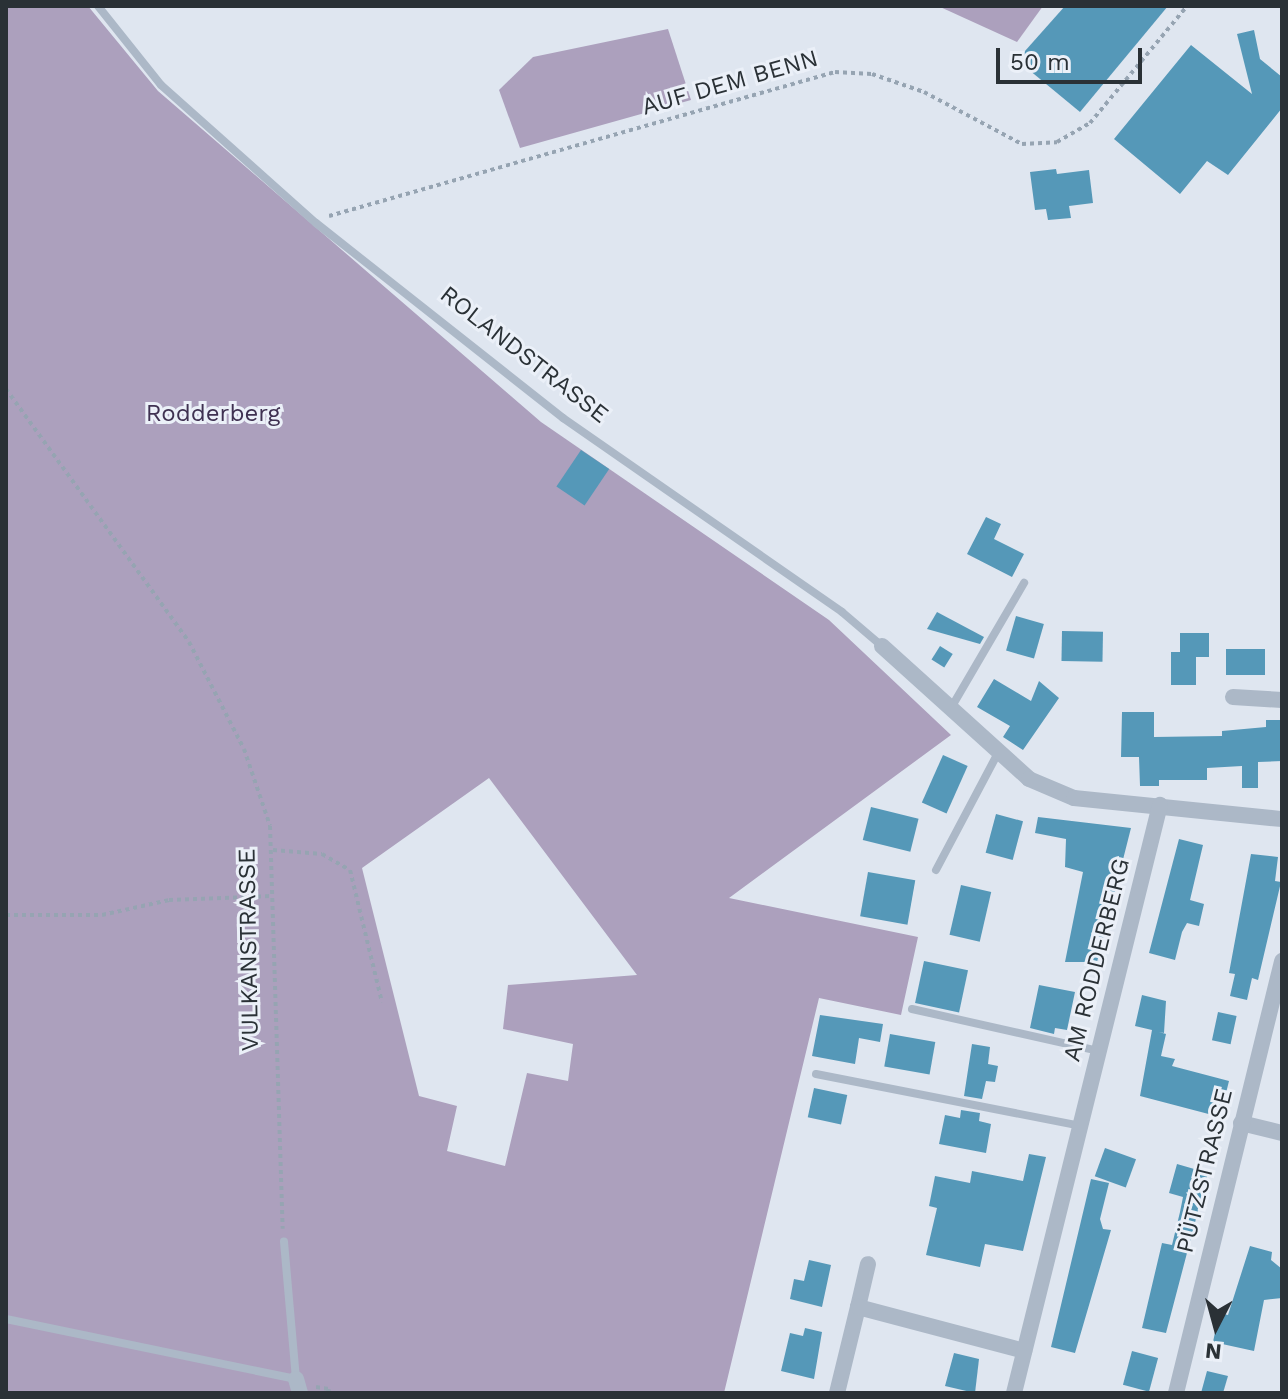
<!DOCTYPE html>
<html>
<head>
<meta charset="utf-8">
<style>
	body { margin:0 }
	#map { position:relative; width:1288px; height:1399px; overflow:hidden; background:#dfe6f0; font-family:"Work Sans",sans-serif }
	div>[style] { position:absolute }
	.green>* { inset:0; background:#aca0bd }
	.building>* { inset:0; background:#5598b8; transform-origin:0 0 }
	.path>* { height:4px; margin-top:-2px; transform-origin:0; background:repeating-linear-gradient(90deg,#96a4b2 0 4px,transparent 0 8px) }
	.service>* { height:8px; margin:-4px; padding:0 4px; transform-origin:4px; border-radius:4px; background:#acb8c7 }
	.minor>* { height:16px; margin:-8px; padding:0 8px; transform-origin:8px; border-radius:8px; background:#acb8c7 }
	span { translate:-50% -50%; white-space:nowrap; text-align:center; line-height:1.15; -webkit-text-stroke:6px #ebf0f8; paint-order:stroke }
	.street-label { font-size:24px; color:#2a3136 }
	.park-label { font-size:24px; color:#3f3151 }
	.frame { position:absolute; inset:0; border:8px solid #2a3136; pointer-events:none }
	.north { position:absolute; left:1176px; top:1287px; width:80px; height:80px; -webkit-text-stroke:6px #ebf0f8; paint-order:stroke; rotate:186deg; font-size:22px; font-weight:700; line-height:32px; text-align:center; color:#2a3136 }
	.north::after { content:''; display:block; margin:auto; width:28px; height:36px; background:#2a3136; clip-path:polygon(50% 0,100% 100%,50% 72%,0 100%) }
	.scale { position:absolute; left:996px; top:48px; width:146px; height:36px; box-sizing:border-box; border:4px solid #2a3136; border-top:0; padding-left:10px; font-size:24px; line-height:28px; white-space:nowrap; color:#2a3136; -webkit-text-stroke:6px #ebf0f8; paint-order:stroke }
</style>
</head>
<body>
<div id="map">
	<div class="green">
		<div style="clip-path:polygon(evenodd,6px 6px,88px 6px,158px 91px,541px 422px,829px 620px,951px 735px,729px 898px,918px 937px,901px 1015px,819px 998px,724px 1393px,6px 1393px,6px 6px,489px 778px,637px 975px,508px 985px,503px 1029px,573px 1044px,568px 1081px,527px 1073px,505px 1166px,447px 1151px,457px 1106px,419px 1096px,362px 868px,489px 778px)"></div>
		<div style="clip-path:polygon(938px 6px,1043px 6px,1017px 42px)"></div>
		<div style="clip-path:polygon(668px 29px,691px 100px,520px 148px,499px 90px,533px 57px)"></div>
	</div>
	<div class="building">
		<div style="clip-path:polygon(1065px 6px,1168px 6px,1080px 112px,1017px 60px)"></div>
		<div style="clip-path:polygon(1254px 30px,1260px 59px,1282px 77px,1282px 108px,1228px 175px,1207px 161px,1180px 194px,1114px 139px,1191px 45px,1252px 94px,1237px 34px)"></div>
		<div style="clip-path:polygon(1056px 169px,1057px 174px,1089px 170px,1093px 203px,1069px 206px,1071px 218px,1048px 220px,1046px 209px,1035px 210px,1030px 172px)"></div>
		<div style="left:581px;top:450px;width:34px;height:44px;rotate:34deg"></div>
		<div style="clip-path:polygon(986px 517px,1001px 524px,994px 539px,1024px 554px,1012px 577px,967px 554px)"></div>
		<div style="clip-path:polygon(937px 612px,984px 637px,980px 644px,927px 629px)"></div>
		<div style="left:1016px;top:616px;width:29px;height:36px;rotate:16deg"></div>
		<div style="left:1062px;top:631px;width:41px;height:30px;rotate:1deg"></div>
		<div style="clip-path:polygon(1180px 633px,1209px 633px,1209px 657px,1196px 657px,1196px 685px,1171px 685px,1171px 652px,1180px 652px)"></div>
		<div style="left:940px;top:646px;width:15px;height:16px;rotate:32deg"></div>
		<div style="left:1226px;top:649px;width:39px;height:26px"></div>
		<div style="clip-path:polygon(994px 679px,1031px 701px,1039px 681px,1059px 698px,1023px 750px,1003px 737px,1010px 726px,977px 707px)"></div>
		<div style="clip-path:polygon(1122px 712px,1154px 712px,1154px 737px,1222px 736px,1222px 731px,1266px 727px,1266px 720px,1282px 720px,1282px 761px,1258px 762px,1258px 788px,1242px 788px,1242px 766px,1207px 768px,1207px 780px,1159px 780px,1159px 786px,1140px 786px,1139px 757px,1121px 757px)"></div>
		<div style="left:943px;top:755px;width:27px;height:52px;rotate:24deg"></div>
		<div style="left:871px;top:807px;width:49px;height:34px;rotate:14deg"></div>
		<div style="left:996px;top:814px;width:28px;height:40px;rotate:15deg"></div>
		<div style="clip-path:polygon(1038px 817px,1131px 828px,1097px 962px,1065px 962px,1083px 872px,1065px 867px,1066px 839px,1035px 833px)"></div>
		<div style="clip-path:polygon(1179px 839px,1203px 845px,1190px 900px,1204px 904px,1199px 926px,1187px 923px,1182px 932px,1175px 960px,1149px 953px)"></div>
		<div style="clip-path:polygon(1251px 854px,1278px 857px,1275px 881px,1281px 882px,1258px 980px,1252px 978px,1247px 1000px,1230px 996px,1235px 974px,1229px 973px)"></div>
		<div style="left:868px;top:872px;width:48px;height:45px;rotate:10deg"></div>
		<div style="left:961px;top:885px;width:31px;height:51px;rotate:13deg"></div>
		<div style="left:924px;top:961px;width:45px;height:43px;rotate:12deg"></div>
		<div style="clip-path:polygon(1039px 985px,1075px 992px,1067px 1030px,1055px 1028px,1054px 1034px,1030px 1028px)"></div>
		<div style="clip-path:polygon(1142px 995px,1166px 1001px,1164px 1033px,1159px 1032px,1166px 1034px,1161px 1056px,1175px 1059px,1172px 1066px,1229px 1081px,1220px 1117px,1140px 1096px,1152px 1030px,1135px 1026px)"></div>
		<div style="left:1218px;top:1012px;width:19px;height:29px;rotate:12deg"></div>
		<div style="clip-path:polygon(820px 1015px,883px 1024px,880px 1042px,859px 1038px,855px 1064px,812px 1056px)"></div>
		<div style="left:890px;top:1034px;width:46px;height:33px;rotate:10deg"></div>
		<div style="clip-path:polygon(972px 1044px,990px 1047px,988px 1064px,998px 1066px,995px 1082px,986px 1081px,982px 1099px,964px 1096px)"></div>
		<div style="left:814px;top:1088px;width:34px;height:30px;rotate:12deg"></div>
		<div style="clip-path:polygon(961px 1110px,980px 1113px,979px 1121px,991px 1124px,986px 1153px,939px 1144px,945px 1115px,960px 1118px)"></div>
		<div style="left:1105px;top:1148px;width:33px;height:30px;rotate:20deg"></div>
		<div style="clip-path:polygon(1029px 1154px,1046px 1157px,1023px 1251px,985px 1244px,980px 1267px,926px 1255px,937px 1208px,929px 1206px,935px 1176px,970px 1183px,972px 1171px,1023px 1181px)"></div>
		<div style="clip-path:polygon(1177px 1164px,1208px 1173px,1166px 1333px,1142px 1328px,1162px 1243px,1172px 1245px,1180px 1212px,1183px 1197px,1169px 1193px)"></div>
		<div style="clip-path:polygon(1091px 1179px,1109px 1183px,1100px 1219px,1103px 1229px,1111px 1230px,1075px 1353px,1051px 1347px)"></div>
		<div style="clip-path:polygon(1250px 1246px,1272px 1252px,1271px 1260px,1282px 1269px,1282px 1298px,1264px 1300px,1254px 1351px,1213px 1342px,1219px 1313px,1228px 1315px)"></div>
		<div style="clip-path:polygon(809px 1260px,831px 1265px,822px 1307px,790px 1299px,794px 1279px,804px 1281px)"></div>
		<div style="clip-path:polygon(805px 1328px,822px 1332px,814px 1379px,781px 1371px,790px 1333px,803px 1336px)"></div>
		<div style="left:1132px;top:1351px;width:27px;height:35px;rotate:15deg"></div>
		<div style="clip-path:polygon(954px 1353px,979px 1359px,975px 1393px,945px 1386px)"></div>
		<div style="clip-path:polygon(1207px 1371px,1228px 1376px,1223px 1393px,1201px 1393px)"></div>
	</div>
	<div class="path">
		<div style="left:329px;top:216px;width:526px;rotate:-15.89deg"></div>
		<div style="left:835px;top:72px;width:37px;rotate:3deg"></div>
		<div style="left:872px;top:74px;width:55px;rotate:19.1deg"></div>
		<div style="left:924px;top:92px;width:111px;rotate:28deg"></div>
		<div style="left:1022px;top:144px;width:35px;rotate:-3deg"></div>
		<div style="left:1057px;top:142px;width:38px;rotate:-30deg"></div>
		<div style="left:1090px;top:123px;width:152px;rotate:-50.3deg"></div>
		<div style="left:6px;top:389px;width:312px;rotate:54.1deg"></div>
		<div style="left:189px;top:642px;width:120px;rotate:62.8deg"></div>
		<div style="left:244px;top:749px;width:81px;rotate:71.3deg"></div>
		<div style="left:270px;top:826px;width:403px;rotate:88.2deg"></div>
		<div style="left:273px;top:850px;width:49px;rotate:4.7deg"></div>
		<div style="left:322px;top:854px;width:32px;rotate:30deg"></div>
		<div style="left:350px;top:870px;width:136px;rotate:76.4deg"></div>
		<div style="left:6px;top:915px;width:96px"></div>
		<div style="left:102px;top:915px;width:69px;rotate:-12.6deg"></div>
		<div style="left:169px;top:900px;width:102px;rotate:-2.2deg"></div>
		<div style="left:316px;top:1387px;width:13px;rotate:9deg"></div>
		<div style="left:329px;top:1389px;width:4px;rotate:104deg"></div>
	</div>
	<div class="service">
		<div style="left:98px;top:6px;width:101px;rotate:51.4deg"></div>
		<div style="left:161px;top:85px;width:208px;rotate:41.7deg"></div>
		<div style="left:316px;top:223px;width:315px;rotate:38.3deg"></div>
		<div style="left:563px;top:418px;width:340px;rotate:34.8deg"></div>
		<div style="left:842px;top:612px;width:52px;rotate:40.4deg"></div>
		<div style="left:951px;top:708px;width:145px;rotate:-59.7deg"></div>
		<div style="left:936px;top:870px;width:130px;rotate:-62.1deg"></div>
		<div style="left:912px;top:1009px;width:192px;rotate:12.7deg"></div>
		<div style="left:816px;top:1074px;width:271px;rotate:11.1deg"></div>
		<div style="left:6px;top:1319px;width:296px;rotate:11.7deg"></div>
		<div style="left:296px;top:1379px;width:138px;rotate:-95deg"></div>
	</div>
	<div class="minor">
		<div style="left:882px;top:646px;width:198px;rotate:42.1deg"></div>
		<div style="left:1029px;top:779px;width:49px;rotate:22.9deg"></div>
		<div style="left:1074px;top:798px;width:209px;rotate:5.8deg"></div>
		<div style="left:1233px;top:697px;width:49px;rotate:3.5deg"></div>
		<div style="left:1241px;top:1123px;width:42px;rotate:13.7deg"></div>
		<div style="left:858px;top:1307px;width:44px;rotate:-76.9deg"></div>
		<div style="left:296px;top:1379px;width:15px;rotate:74deg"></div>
		<div style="left:837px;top:1393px;width:89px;rotate:-76.3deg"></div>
		<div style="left:858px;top:1307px;width:172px;rotate:14.8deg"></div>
		<div style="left:1014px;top:1393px;width:606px;rotate:-76.06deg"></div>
		<div style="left:1176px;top:1393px;width:445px;rotate:-76.2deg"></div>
	</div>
	<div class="street-label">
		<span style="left:730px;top:83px;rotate:-16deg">AUF DEM BENN</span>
		<span style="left:524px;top:355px;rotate:38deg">ROLANDSTRASSE</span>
		<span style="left:249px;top:950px;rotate:-91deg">VULKANSTRASSE</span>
		<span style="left:1097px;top:960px;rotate:-76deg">AM RODDERBERG</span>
		<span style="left:1205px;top:1171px;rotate:-76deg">PÜTZSTRASSE</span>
	</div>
	<div class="park-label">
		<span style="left:213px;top:414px">Rodderberg</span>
	</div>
	<div class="frame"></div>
	<div class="north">N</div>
	<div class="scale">50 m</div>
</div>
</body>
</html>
